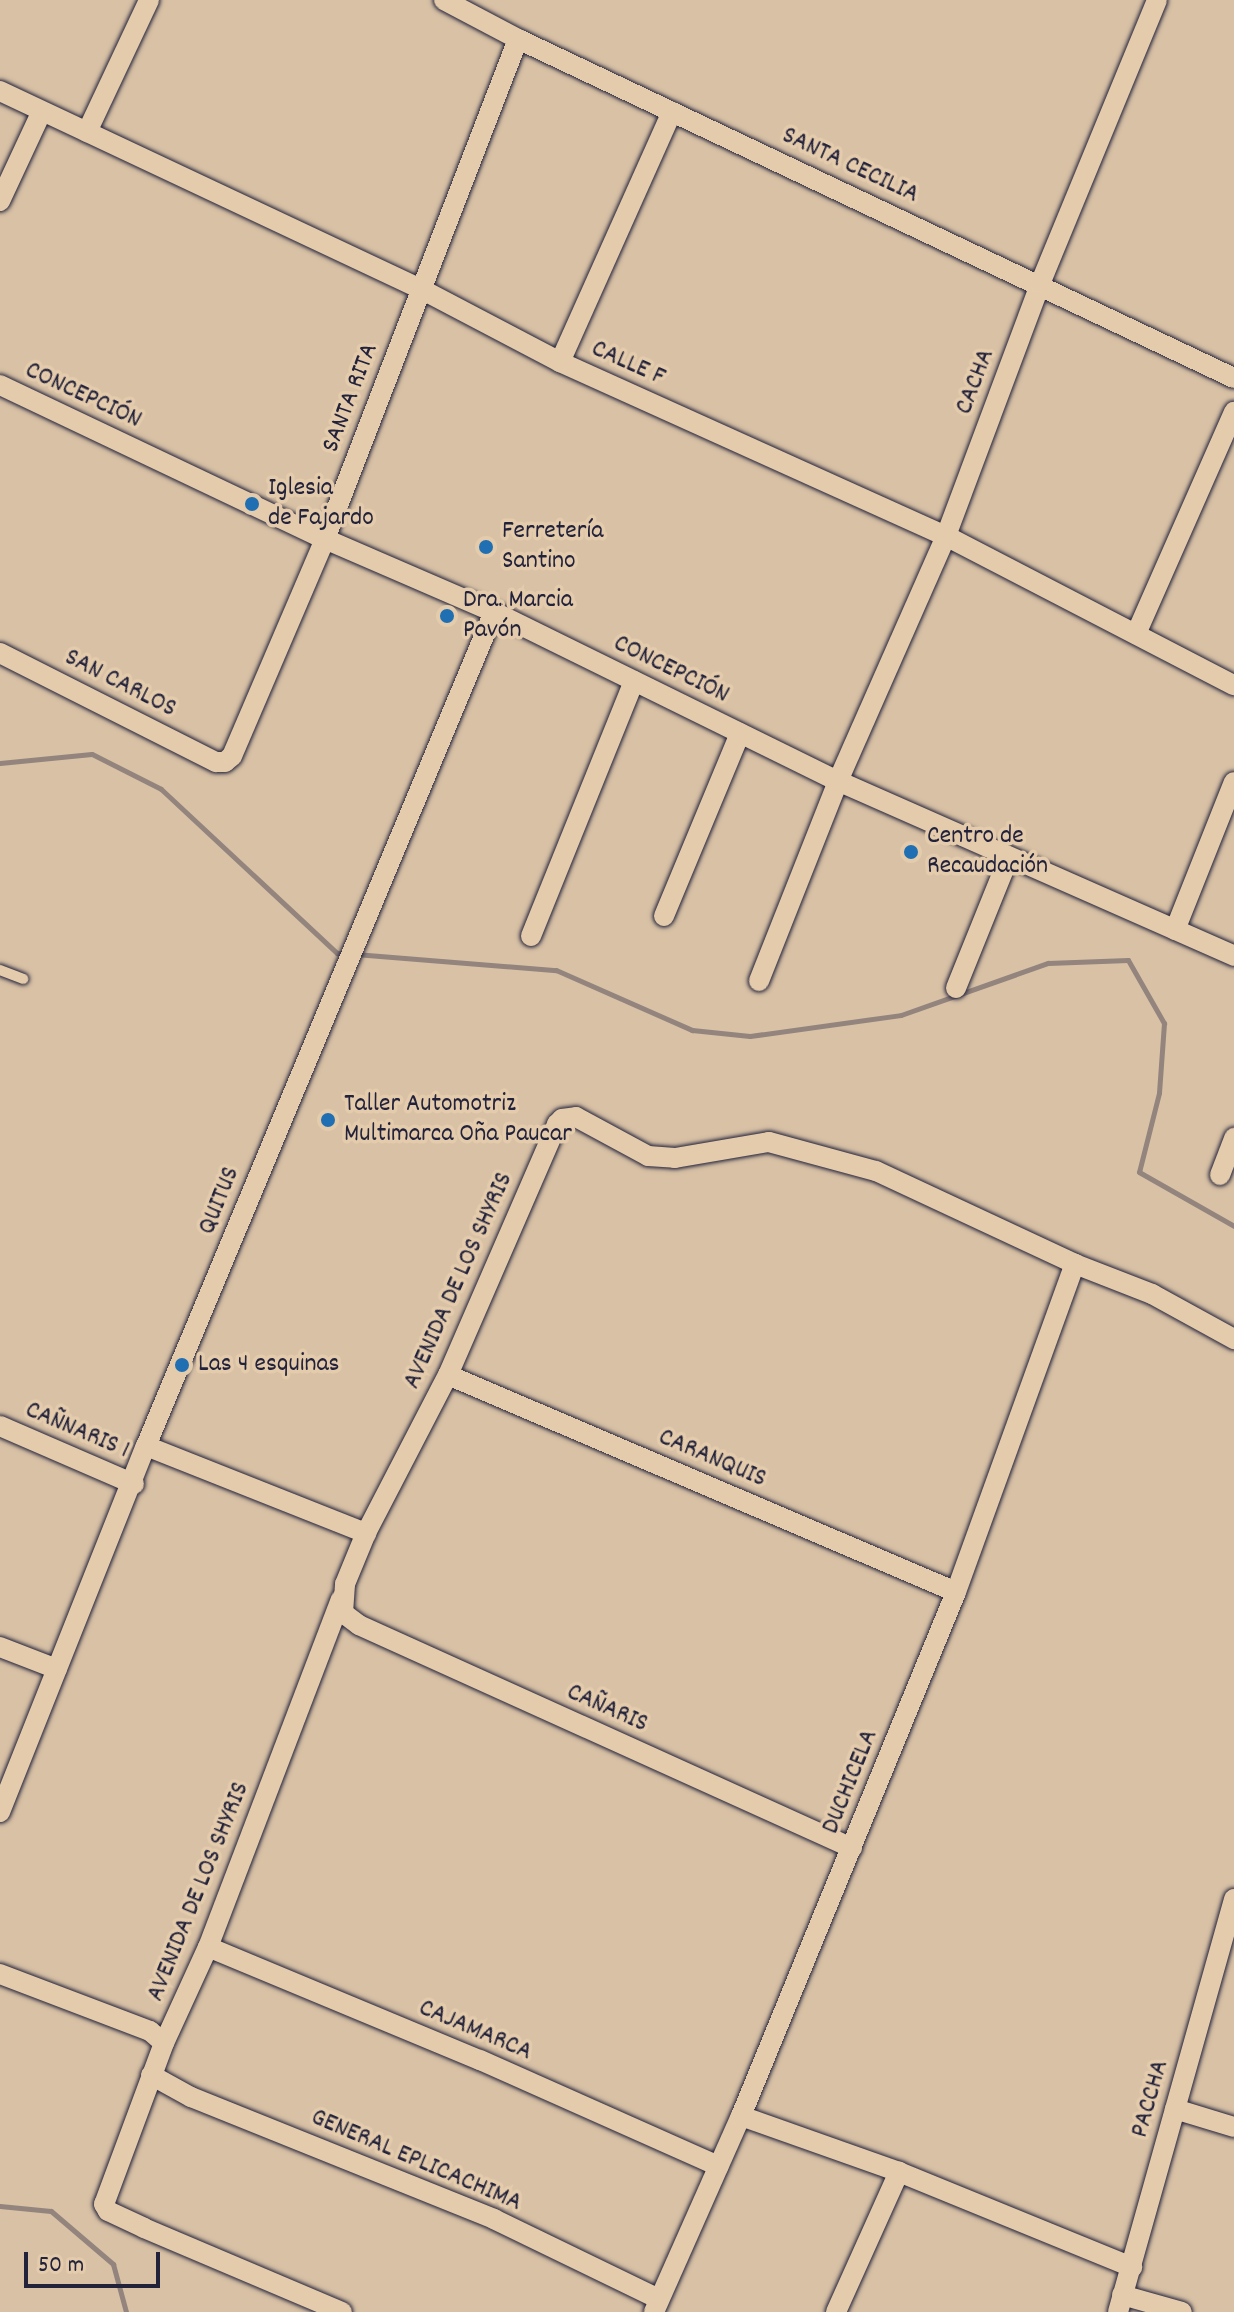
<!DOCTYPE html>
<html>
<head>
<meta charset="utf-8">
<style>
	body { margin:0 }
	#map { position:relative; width:1234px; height:2312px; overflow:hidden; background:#d8c1a5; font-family:Dekko,sans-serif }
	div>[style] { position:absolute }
	.stream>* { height:5px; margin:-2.5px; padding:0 2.5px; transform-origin:2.5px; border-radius:2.5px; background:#93847d }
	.roads { filter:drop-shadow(0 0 2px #22223b) drop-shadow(0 0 2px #22223b) }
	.service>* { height:10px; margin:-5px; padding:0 5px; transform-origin:5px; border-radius:5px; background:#e4cbac }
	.minor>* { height:20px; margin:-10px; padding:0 10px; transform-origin:10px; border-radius:10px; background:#e4cbac }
	.dots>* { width:22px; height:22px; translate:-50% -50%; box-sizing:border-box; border:4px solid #e4cbac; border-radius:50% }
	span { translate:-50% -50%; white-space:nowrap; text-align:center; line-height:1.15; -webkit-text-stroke:7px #e4cbac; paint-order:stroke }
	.street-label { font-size:26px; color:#22223b }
	.poi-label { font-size:26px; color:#22223b }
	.left { translate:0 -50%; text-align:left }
	.scale { position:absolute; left:24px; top:2252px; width:136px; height:36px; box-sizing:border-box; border:4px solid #22223b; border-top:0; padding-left:10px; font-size:24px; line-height:28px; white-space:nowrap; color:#22223b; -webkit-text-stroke:6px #e4cbac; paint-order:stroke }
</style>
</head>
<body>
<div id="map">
	<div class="stream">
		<div style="left:0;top:763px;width:92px;rotate:-5.6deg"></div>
		<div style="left:92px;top:754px;width:77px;rotate:26.9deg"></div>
		<div style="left:161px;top:789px;width:241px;rotate:43deg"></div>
		<div style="left:337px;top:953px;width:8px;rotate:7deg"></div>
		<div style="left:355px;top:954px;width:202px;rotate:4.6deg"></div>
		<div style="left:556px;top:970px;width:149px;rotate:23.8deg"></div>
		<div style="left:692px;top:1030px;width:58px;rotate:5.9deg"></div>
		<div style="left:750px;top:1036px;width:152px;rotate:-7.9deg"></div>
		<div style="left:901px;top:1015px;width:156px;rotate:-19.5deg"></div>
		<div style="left:1048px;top:963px;width:80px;rotate:-2.1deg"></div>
		<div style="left:1128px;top:960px;width:73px;rotate:60.3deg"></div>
		<div style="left:1164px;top:1023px;width:70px;rotate:94.1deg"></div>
		<div style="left:1159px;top:1093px;width:81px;rotate:104.2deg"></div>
		<div style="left:1139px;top:1172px;width:109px;rotate:29.6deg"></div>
		<div style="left:0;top:2206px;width:51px;rotate:5.6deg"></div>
		<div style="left:51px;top:2211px;width:82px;rotate:40.5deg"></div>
		<div style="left:113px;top:2264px;width:50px;rotate:74.8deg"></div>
	</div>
	<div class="roads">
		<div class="service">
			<div style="left:0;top:970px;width:25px;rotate:21deg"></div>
		</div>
		<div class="minor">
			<div style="left:444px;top:0;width:84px;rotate:27.8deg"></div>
			<div style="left:518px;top:39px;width:792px;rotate:25.34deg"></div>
			<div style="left:0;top:91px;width:465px;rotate:25.2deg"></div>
			<div style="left:421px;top:289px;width:157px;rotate:27.7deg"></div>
			<div style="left:560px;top:362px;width:423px;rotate:24.3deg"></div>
			<div style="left:946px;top:536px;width:324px;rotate:27.4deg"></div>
			<div style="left:87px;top:132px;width:146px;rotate:-64.8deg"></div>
			<div style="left:0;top:201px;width:99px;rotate:-65deg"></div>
			<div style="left:560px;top:362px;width:274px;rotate:-65.9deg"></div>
			<div style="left:0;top:385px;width:360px;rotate:25.4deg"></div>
			<div style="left:325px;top:539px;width:184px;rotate:23.4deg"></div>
			<div style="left:494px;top:612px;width:383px;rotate:26.2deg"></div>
			<div style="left:838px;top:781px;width:433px;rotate:23.8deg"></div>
			<div style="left:1136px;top:634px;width:243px;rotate:-66.2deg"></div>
			<div style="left:0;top:653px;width:242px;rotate:26.8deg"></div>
			<div style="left:216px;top:762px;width:9px"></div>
			<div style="left:225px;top:762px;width:9px;rotate:-41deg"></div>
			<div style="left:232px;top:756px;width:236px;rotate:-66.8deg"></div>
			<div style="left:325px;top:539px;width:536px;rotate:-68.89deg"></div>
			<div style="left:664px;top:916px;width:198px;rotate:-67.4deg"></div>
			<div style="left:1175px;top:930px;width:159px;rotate:-68.3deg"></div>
			<div style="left:531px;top:936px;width:275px;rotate:-68deg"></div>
			<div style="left:759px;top:981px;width:215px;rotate:-68.4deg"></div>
			<div style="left:838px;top:781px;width:268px;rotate:-66.2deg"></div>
			<div style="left:946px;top:536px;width:269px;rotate:-69.5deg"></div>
			<div style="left:1040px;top:284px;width:307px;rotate:-67.6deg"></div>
			<div style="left:956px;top:988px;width:141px;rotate:-68deg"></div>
			<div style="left:1220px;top:1175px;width:40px;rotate:-69deg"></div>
			<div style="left:448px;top:1375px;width:552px;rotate:23.13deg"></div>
			<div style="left:0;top:1426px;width:146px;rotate:23.4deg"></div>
			<div style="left:146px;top:1446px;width:237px;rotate:21.6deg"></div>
			<div style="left:341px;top:1599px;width:373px;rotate:110.9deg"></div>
			<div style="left:208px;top:1947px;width:106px;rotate:114.6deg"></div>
			<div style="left:164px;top:2043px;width:172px;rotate:110.4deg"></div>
			<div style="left:104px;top:2204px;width:8px;rotate:60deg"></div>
			<div style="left:108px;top:2211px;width:40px;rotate:25deg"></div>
			<div style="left:144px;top:2228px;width:215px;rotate:23deg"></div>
			<div style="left:0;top:1647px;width:61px;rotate:21.1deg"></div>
			<div style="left:0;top:1812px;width:394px;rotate:-68.3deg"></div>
			<div style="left:146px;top:1446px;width:904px;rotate:-67.35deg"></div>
			<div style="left:852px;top:1848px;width:541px;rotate:-155.66deg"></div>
			<div style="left:359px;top:1625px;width:20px;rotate:-143deg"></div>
			<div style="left:343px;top:1613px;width:29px;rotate:-86deg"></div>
			<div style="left:345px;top:1584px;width:55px;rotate:-67.6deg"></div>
			<div style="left:366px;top:1533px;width:178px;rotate:-62.6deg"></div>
			<div style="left:448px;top:1375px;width:274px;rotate:-66.5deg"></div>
			<div style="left:557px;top:1124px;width:7px;rotate:-45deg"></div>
			<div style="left:562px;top:1119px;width:14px;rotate:-8deg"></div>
			<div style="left:576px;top:1117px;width:82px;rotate:28.4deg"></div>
			<div style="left:648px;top:1156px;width:27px;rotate:4deg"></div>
			<div style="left:675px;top:1158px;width:95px;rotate:-9.7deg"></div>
			<div style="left:769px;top:1142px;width:111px;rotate:15.2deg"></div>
			<div style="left:876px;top:1171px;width:220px;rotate:25deg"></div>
			<div style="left:1075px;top:1264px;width:83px;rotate:21.3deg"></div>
			<div style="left:1152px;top:1294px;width:94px;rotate:28.8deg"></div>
			<div style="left:208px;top:1947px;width:295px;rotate:22.6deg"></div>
			<div style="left:480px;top:2060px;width:261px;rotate:24deg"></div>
			<div style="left:0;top:1974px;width:160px;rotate:20.8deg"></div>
			<div style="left:150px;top:2031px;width:18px;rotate:41deg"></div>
			<div style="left:151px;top:2075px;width:46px;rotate:28.8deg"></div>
			<div style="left:191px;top:2097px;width:327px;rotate:21.9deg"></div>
			<div style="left:494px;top:2219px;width:183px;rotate:25.9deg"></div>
			<div style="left:1175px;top:2109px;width:62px;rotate:17deg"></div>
			<div style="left:741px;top:2116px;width:168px;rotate:19.5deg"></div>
			<div style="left:899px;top:2172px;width:252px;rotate:22.2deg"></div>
			<div style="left:1122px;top:2295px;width:62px;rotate:15.8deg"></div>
			<div style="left:654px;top:2312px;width:214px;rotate:-66.1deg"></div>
			<div style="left:741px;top:2116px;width:566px;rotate:-67.69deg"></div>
			<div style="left:956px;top:1592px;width:349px;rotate:-70.1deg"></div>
			<div style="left:836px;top:2312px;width:154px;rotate:-65.8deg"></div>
			<div style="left:1118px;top:2312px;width:429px;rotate:-74.3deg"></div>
		</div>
	</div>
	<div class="dots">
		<div style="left:252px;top:504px;background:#1f6fb2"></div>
		<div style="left:486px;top:547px;background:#1f6fb2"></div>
		<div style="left:447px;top:616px;background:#1f6fb2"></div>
		<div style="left:911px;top:852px;background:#1f6fb2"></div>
		<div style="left:328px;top:1120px;background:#1f6fb2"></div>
		<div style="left:182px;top:1365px;background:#1f6fb2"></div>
	</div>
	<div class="street-label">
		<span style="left:850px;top:166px;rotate:25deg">SANTA CECILIA</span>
		<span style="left:628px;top:364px;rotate:24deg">CALLE F</span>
		<span style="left:976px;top:382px;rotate:-69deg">CACHA</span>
		<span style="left:83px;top:396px;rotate:25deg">CONCEPCIÓN</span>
		<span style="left:351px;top:398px;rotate:-69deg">SANTA RITA</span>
		<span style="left:671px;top:670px;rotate:26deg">CONCEPCIÓN</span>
		<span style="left:120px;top:684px;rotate:27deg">SAN CARLOS</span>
		<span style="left:220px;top:1201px;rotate:-68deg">QUITUS</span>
		<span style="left:459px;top:1281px;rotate:-66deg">AVENIDA DE LOS SHYRIS</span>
		<span style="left:77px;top:1431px;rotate:23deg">CAÑNARIS 1</span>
		<span style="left:712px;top:1459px;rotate:23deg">CARANQUIS</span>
		<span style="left:607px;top:1709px;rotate:24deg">CAÑARIS</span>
		<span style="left:851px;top:1782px;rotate:-68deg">DUCHICELA</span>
		<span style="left:199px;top:1892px;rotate:-68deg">AVENIDA DE LOS SHYRIS</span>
		<span style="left:475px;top:2031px;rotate:23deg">CAJAMARCA</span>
		<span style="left:1151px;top:2099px;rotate:-74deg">PACCHA</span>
		<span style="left:416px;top:2161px;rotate:23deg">GENERAL EPLICACHIMA</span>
	</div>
	<div class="poi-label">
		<span class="left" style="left:268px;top:504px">Iglesia<br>de Fajardo</span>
		<span class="left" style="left:502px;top:547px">Ferretería<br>Santino</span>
		<span class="left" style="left:463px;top:616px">Dra. Marcia<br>Pavón</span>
		<span class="left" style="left:927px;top:852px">Centro de<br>Recaudación</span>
		<span class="left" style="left:344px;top:1120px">Taller Automotriz<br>Multimarca Oña Paucar</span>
		<span class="left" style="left:198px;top:1365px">Las 4 esquinas</span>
	</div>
	<div class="scale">50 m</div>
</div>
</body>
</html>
